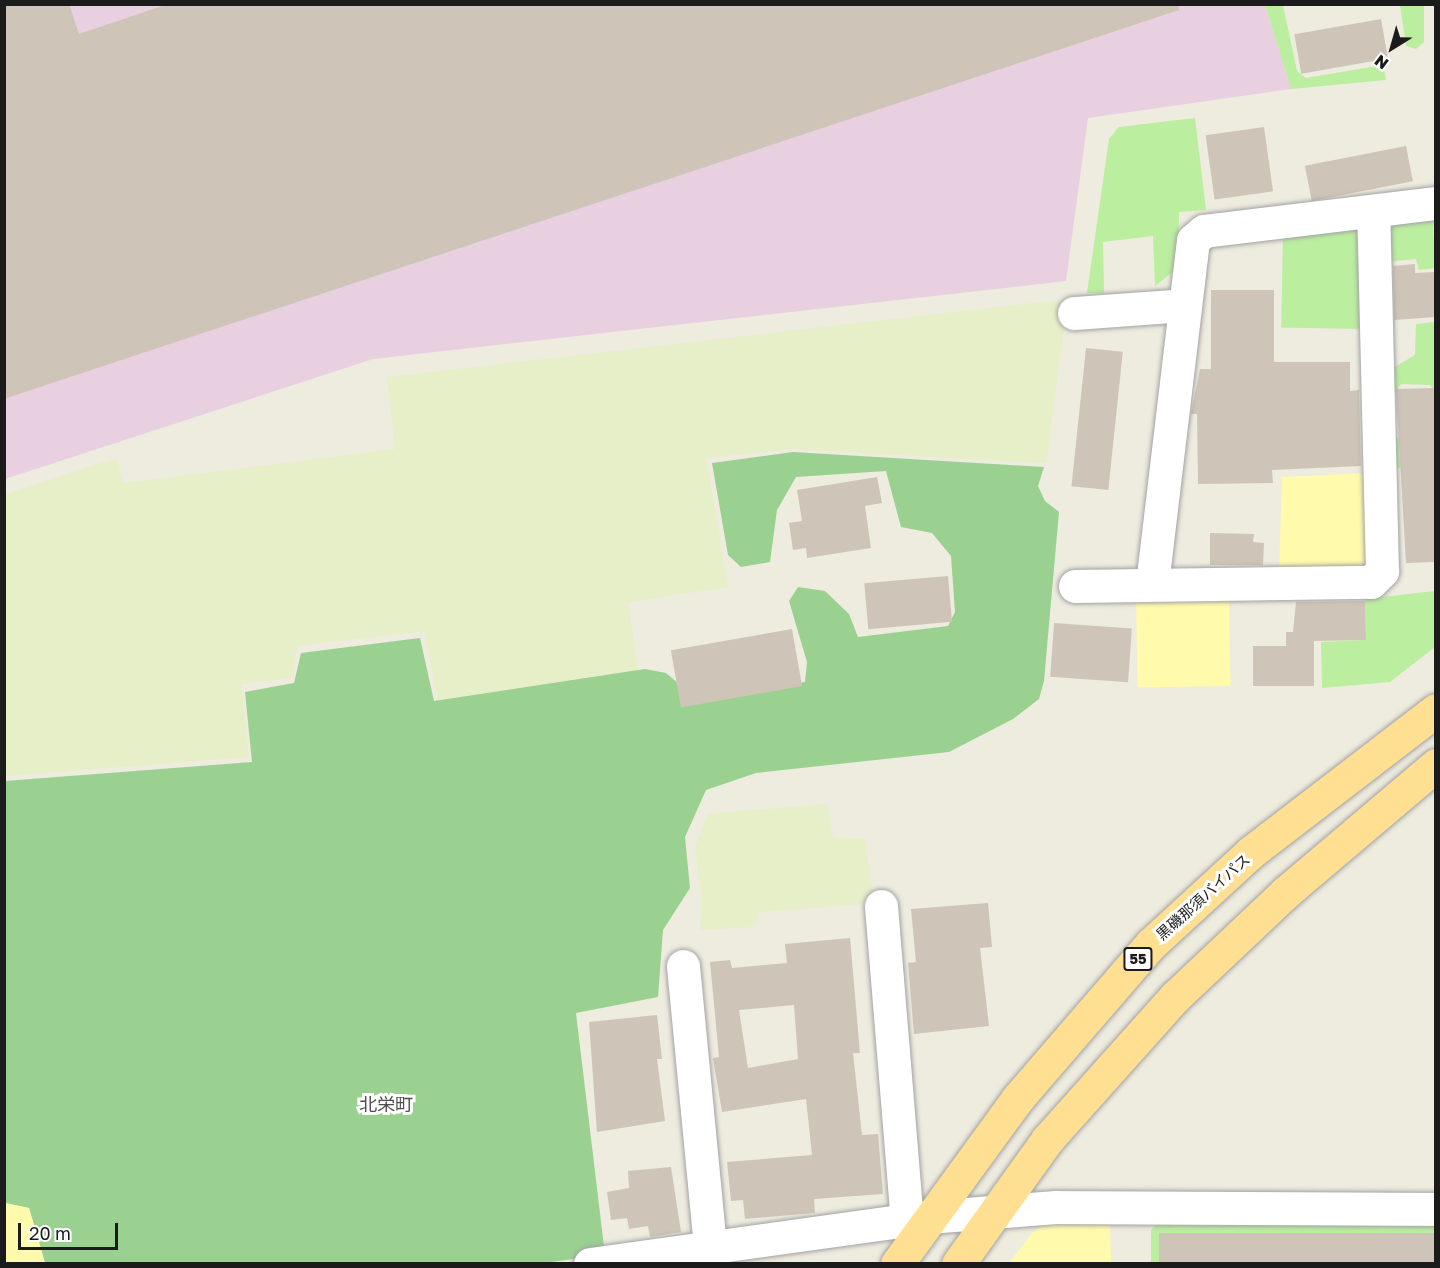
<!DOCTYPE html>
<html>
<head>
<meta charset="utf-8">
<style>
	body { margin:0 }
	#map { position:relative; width:1440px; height:1268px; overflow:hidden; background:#eeebdf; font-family:"Golos Text","Noto Sans JP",sans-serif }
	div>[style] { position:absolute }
	.industrial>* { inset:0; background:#e8d0e0 }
	.farmland>* { inset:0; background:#e7efc8 }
	.grass>* { inset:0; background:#bbee9f; transform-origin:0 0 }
	.forest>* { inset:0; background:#9ad190 }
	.sand>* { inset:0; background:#fffaac; transform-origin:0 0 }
	.building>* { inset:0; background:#cec5b8; transform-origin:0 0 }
	.roads { filter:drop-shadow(0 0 2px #a2a2a2) drop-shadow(0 0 2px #a2a2a2) }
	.minor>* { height:33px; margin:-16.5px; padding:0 16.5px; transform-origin:16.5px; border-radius:16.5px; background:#fff }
	.major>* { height:33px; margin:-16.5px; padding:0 16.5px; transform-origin:16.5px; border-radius:16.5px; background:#ffe093 }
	span { translate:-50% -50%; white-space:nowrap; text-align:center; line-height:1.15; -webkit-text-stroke:6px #fff; paint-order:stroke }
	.shield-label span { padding:2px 4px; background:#fff; border:2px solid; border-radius:4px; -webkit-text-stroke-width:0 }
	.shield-label { font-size:14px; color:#1b1b1b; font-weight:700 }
	.street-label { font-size:15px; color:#1b1b1b }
	.quarter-label { font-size:18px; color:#4e4e4e }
	.frame { position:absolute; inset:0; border:6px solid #1b1b1b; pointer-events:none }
	.north { position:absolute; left:1362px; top:18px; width:60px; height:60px; -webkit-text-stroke:4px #fff; paint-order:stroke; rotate:217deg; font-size:16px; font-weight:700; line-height:24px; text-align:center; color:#1b1b1b }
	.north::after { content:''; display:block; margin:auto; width:21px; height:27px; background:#1b1b1b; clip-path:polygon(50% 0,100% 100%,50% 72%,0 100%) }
	.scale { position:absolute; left:18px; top:1223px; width:100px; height:27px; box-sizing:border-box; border:3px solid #1b1b1b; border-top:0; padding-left:8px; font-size:18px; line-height:21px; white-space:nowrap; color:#1b1b1b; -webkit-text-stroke:4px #fff; paint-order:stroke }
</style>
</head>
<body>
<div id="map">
	<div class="industrial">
		<div style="clip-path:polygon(4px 5px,1265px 5px,1291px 89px,1088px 118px,1066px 281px,373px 359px,5px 479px)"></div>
	</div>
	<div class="farmland">
		<div style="clip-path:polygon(1068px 299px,1046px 463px,793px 449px,706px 458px,728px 587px,628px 602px,638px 671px,438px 700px,424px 631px,297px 646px,292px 678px,241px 684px,249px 757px,5px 776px,5px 494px,117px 458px,123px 483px,395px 449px,387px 377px)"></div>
		<div style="clip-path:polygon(827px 804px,833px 837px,865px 839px,872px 890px,863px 904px,758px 912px,755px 927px,700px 930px,702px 903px,695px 847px,708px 814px)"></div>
	</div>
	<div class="grass">
		<div style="clip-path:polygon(1265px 5px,1283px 5px,1297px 71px,1306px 78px,1383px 65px,1386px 80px,1291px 89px)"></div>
		<div style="clip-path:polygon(1400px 5px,1424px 5px,1424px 42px,1416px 49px,1406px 46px)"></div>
		<div style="clip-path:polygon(1195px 118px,1206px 210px,1179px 212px,1179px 267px,1155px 286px,1153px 236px,1103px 242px,1104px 293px,1087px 293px,1109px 139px,1119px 127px)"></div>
		<div style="clip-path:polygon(1433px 219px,1435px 268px,1419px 270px,1416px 259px,1385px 262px,1385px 235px,1395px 222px)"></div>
		<div style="left:1361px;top:230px;width:99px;height:78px;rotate:91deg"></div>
		<div style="clip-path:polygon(1435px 322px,1435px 390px,1430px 385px,1401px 384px,1393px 395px,1395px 436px,1435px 465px,1390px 469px,1388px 371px,1415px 355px,1416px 324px)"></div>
		<div style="clip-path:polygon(1435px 591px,1435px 647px,1390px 682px,1322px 688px,1321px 642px,1366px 640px,1365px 599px)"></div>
		<div style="clip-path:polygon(1435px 1221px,1435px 1233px,1159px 1237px,1159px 1263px,1151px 1264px,1151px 1230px,1160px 1222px)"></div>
	</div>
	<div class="forest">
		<div style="clip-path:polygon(793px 452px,1044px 467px,1038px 486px,1045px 501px,1059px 512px,1044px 681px,1039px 699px,1013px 719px,949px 752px,756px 773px,706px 790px,685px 837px,690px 888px,663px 930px,658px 997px,576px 1013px,605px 1255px,535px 1264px,45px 1263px,29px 1208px,5px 1203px,5px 781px,252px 762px,245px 692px,294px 683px,301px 653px,420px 638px,434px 701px,645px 669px,666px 673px,697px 699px,805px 682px,807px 662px,789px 601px,798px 587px,825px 591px,849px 614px,858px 637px,948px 626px,955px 612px,951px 556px,932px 533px,901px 527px,886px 471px,796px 477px,777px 510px,770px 562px,741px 567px,728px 555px,712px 463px)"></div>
	</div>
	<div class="sand">
		<div style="clip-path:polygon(1367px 473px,1368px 561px,1358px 570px,1279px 570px,1282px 477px)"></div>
		<div style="left:1229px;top:600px;width:86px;height:93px;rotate:89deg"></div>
		<div style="clip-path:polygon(5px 1203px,29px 1208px,45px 1263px,5px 1263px)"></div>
		<div style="clip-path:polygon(1046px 1224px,1110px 1225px,1111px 1263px,1008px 1264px,1033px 1232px)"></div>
	</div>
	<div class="building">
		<div style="clip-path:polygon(4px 4px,69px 4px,79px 34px,168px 4px,1178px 4px,1179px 10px,4px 399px)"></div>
		<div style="left:1381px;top:19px;width:40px;height:88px;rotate:80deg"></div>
		<div style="left:1264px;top:127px;width:65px;height:59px;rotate:82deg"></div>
		<div style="left:1406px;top:146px;width:36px;height:103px;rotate:79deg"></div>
		<div style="clip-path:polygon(1415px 264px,1415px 273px,1436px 272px,1436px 317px,1394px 320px,1393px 266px)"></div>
		<div style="clip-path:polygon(1211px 290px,1274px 290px,1274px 362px,1350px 362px,1350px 391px,1359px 390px,1361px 466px,1272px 470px,1273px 483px,1198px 484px,1197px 414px,1191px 414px,1200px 369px,1211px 369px)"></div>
		<div style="left:1086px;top:348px;width:37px;height:139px;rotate:6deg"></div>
		<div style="clip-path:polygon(1436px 388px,1436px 562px,1406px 563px,1396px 389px)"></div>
		<div style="clip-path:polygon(877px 477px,882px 503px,865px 506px,871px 548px,807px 558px,806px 548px,793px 550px,789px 523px,802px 521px,797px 490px)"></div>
		<div style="clip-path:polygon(1210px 533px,1254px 534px,1253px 542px,1264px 543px,1263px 565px,1210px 565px)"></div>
		<div style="left:948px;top:576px;width:46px;height:84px;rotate:85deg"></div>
		<div style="clip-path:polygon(1365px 601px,1366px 640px,1314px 641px,1314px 686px,1253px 686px,1253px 646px,1286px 646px,1286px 632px,1293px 632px,1296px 602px)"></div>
		<div style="left:1054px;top:623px;width:78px;height:54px;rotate:4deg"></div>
		<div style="left:792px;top:629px;width:58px;height:123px;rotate:80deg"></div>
		<div style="clip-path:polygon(988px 903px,992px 947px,980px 948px,989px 1026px,914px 1034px,908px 963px,916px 962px,911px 909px)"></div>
		<div style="clip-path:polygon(evenodd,850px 938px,860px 1053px,853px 1053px,862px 1135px,878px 1134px,883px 1194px,814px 1199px,815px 1213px,745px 1219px,743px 1200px,731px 1201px,727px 1162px,812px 1155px,806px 1099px,722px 1112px,713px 1058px,719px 1057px,710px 962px,730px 960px,732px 968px,787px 963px,785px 944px,850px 938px,794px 1005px,798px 1059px,748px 1068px,739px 1010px,794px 1005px)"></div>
		<div style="clip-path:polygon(657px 1015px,662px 1059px,657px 1059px,665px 1121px,597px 1132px,589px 1022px)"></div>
		<div style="clip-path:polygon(671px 1167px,681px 1232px,650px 1237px,648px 1226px,629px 1229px,627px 1218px,611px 1220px,607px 1192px,629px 1188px,628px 1171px)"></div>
		<div style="left:1436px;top:1233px;width:30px;height:277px;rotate:90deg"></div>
	</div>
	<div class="roads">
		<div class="minor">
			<div style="left:1074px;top:313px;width:111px;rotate:-4.1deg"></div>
			<div style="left:1152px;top:584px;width:346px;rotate:-83.2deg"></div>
			<div style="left:1193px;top:240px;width:14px;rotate:-39deg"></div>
			<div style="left:1204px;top:231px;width:234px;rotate:-6.9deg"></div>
			<div style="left:1075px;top:586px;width:296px;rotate:-0.8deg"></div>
			<div style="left:1371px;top:582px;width:16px;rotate:-45deg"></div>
			<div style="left:1382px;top:571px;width:359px;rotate:-91.4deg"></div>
			<div style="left:881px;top:906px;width:315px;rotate:85.3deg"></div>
			<div style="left:683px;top:966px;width:282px;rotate:84.5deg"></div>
			<div style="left:590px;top:1264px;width:341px;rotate:-7.9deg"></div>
			<div style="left:928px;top:1217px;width:128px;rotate:-4.5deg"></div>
			<div style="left:1056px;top:1207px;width:380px;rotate:0.3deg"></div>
		</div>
		<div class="major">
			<div style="left:897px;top:1264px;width:205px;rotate:-53.9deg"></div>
			<div style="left:1018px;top:1098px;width:203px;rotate:-49.2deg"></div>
			<div style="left:1151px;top:944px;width:136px;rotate:-42.6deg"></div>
			<div style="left:1251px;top:852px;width:233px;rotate:-37.5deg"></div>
			<div style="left:958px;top:1264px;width:153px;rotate:-54.3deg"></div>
			<div style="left:1047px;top:1140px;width:192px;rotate:-48.2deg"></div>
			<div style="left:1175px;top:997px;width:151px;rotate:-43.4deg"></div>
			<div style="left:1285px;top:893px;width:198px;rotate:-40.3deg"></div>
		</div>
	</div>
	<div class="shield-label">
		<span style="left:1138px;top:959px">55</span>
	</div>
	<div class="street-label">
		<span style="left:1203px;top:897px;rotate:-42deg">黒磯那須バイパス</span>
	</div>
	<div class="quarter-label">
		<span style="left:386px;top:1104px">北栄町</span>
	</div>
	<div class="frame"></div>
	<div class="north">N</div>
	<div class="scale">20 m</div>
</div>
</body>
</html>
